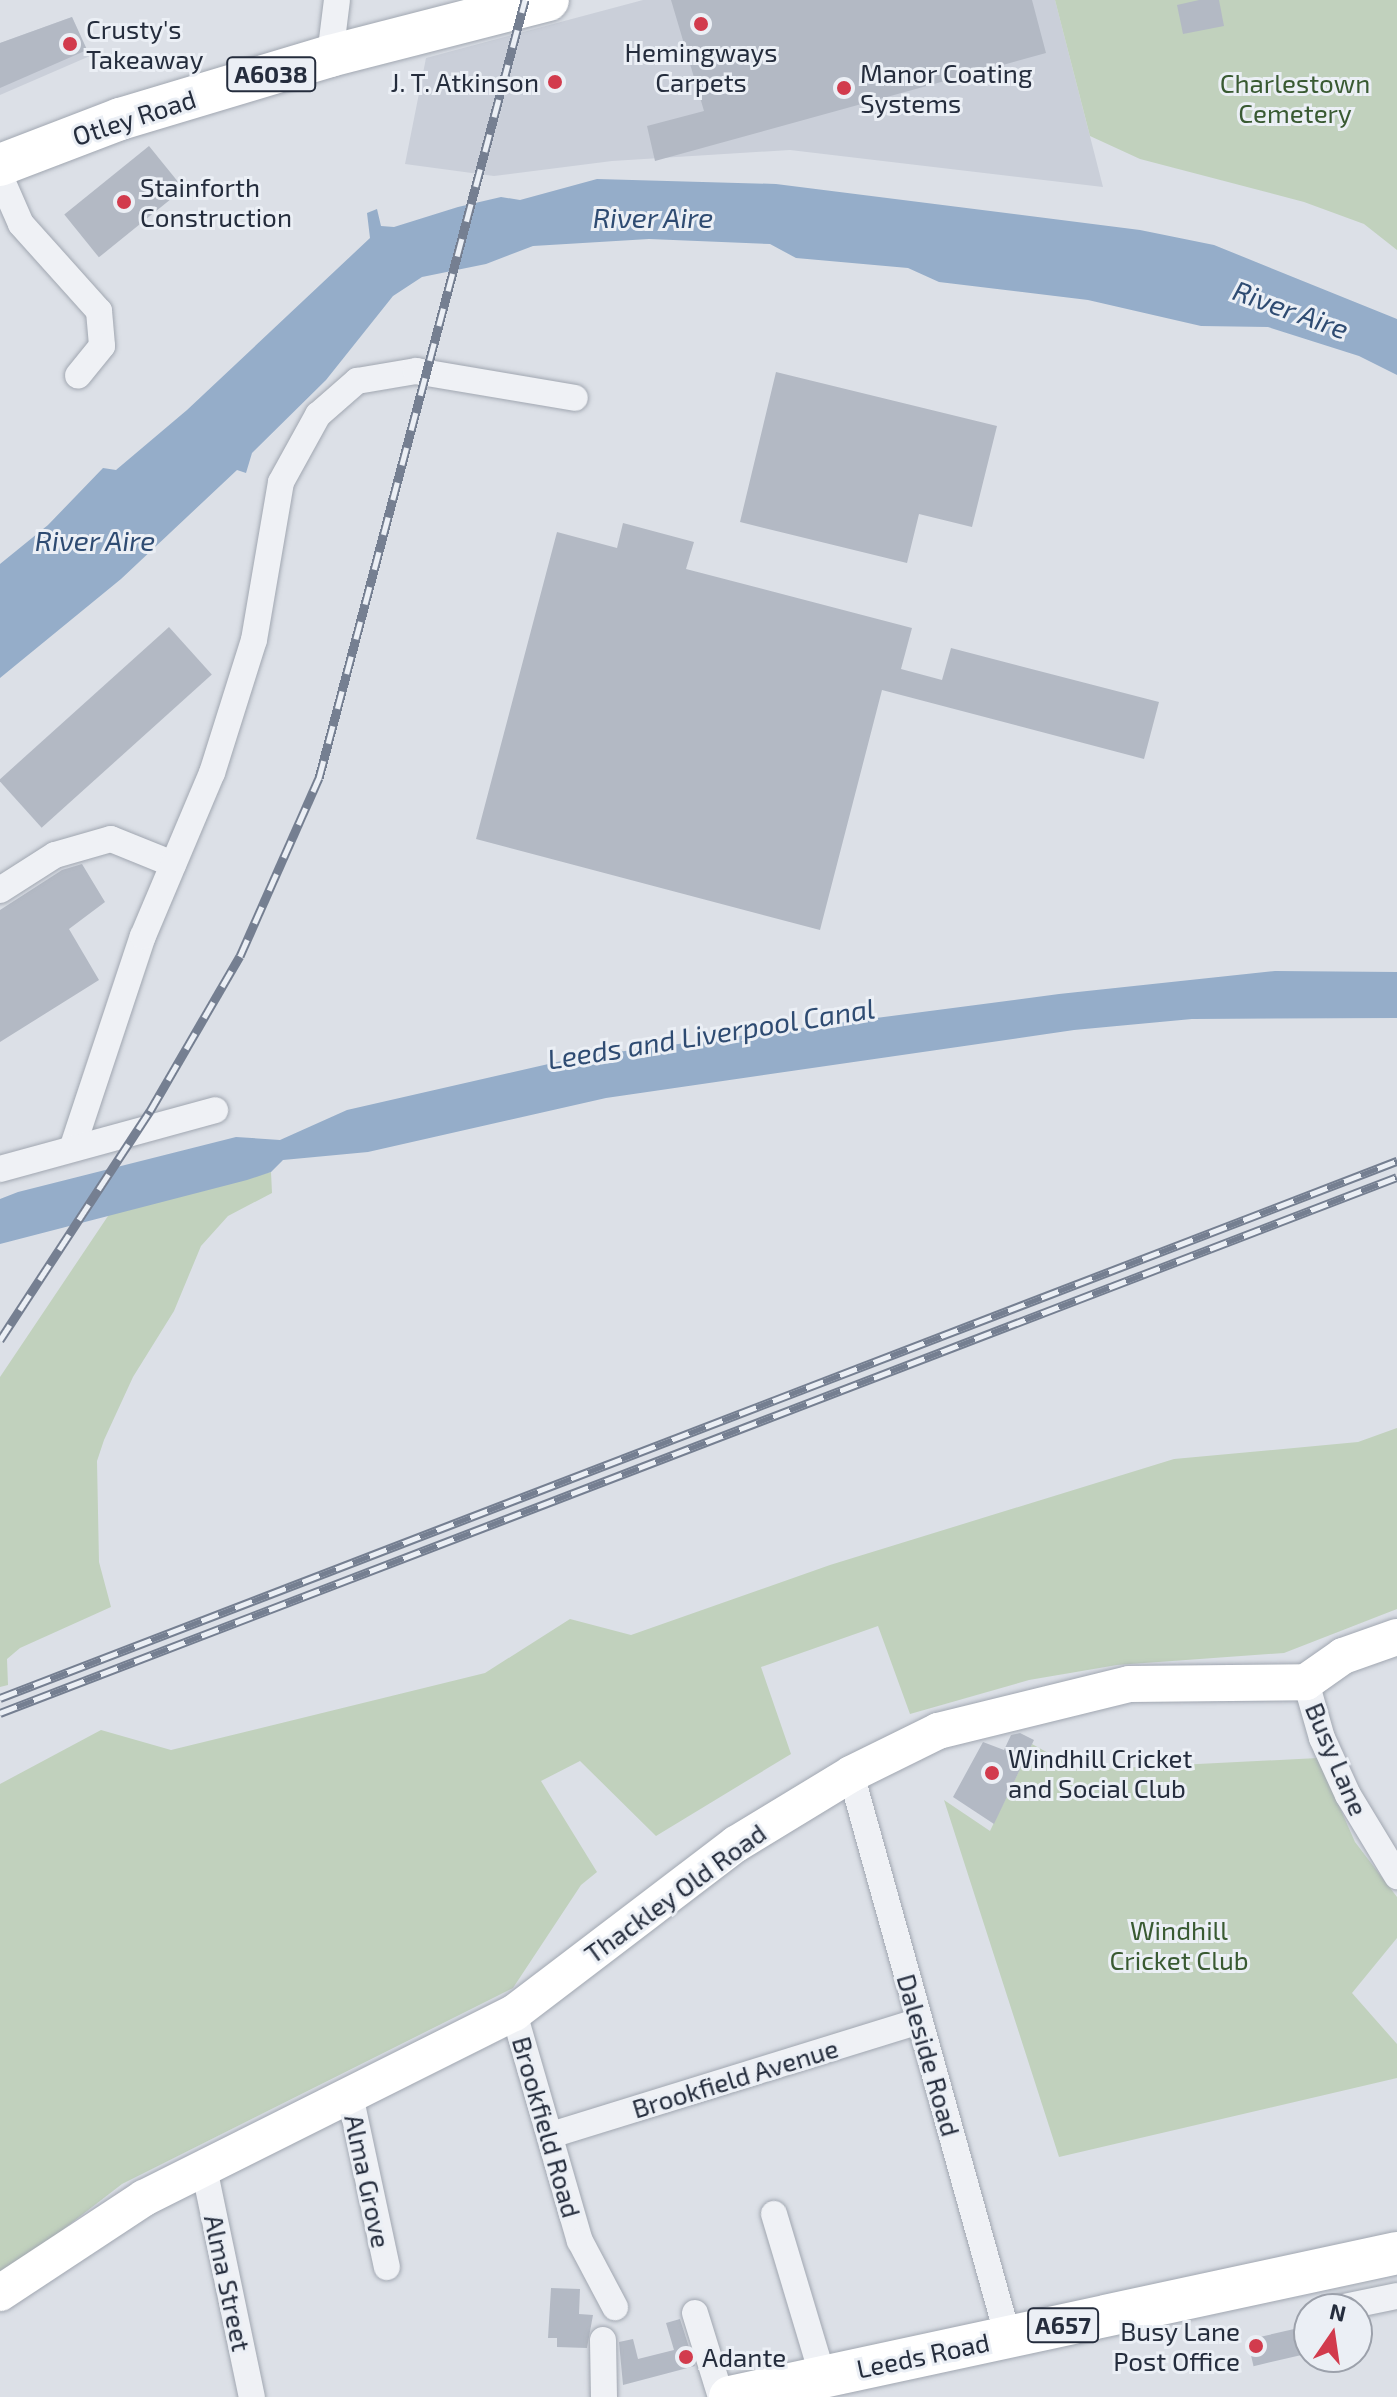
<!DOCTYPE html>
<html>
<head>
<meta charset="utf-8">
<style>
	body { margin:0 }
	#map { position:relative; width:1397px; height:2397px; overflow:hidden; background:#dce0e7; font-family:"Exo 2",sans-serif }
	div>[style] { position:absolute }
	.built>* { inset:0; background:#cacfd9 }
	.green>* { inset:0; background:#c1d1bd }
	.water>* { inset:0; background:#95adc9 }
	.building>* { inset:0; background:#b3b9c4; transform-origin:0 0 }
	.roads { filter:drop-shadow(0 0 2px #a1a7b1) drop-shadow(0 0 2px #a1a7b1) }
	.street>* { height:26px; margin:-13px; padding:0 13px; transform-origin:13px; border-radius:13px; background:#eff1f5 }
	.secondary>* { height:36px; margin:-18px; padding:0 18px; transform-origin:18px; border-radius:18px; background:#fff }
	.primary>* { height:42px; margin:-21px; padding:0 21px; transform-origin:21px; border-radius:21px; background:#fff }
	.rail>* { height:9px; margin-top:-4.5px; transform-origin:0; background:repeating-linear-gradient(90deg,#ebeff5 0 18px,#757f91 0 36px); box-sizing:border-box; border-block:2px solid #757f91 }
	.dots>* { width:22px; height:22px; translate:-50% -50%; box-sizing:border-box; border:4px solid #ebeff5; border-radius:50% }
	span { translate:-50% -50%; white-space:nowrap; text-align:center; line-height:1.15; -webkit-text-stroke:6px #ebeff5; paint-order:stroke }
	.shield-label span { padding:2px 6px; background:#ebeff5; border:2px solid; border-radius:6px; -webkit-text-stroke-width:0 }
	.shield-label { font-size:24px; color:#252d3d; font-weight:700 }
	.poi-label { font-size:26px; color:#252d3d }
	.left { translate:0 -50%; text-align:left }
	.right { translate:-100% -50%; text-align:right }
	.park-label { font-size:26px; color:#395a32 }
	.street-label { font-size:26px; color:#252d3d }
	.water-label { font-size:28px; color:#2e4b72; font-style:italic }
	.north { position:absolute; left:1293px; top:2293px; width:80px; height:80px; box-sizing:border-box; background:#ebeff5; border:2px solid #9ca1ab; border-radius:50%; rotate:13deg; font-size:22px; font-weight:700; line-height:32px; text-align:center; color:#252d3d }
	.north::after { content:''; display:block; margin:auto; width:28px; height:36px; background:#d23b4d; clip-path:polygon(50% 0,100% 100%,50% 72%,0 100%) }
</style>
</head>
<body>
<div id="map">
	<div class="built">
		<div style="clip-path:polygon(643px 0,1055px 0,1103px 187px,790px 150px,612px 161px,494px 176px,405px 164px,426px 58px)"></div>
		<div style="clip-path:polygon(72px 17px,90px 56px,0 95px,0 43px)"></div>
	</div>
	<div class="green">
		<div style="clip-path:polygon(1055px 0,1397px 0,1397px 250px,1364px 224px,1304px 202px,1140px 159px,1090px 136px)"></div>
		<div style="clip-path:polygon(271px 1172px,272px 1193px,228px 1216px,201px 1246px,174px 1311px,133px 1377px,104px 1440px,97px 1461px,99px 1562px,111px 1607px,20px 1648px,7px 1659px,8px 1685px,0 1687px,0 1377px,110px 1213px)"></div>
		<div style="clip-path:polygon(1397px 1428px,1397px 1609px,1284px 1653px,1117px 1665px,1029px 1680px,910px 1714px,878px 1626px,761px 1667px,791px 1754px,656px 1836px,580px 1761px,541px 1781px,597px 1872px,581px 1885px,513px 1988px,122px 2184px,0 2278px,0 1784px,101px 1730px,171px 1750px,485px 1673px,570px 1619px,631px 1635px,830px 1565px,1174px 1459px,1358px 1442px)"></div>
		<div style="clip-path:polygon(1032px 1744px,1079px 1770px,1318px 1758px,1355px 1842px,1397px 1897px,1397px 1938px,1352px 1993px,1397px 2044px,1397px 2078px,1059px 2157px,944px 1800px,990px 1831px)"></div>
	</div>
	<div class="water">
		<div style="clip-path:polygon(597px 179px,776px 184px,1140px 230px,1214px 245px,1397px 319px,1397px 375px,1359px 356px,1268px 327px,1201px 326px,1088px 300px,939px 282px,908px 268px,796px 258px,770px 244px,649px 239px,533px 246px,486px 264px,422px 277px,393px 296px,326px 380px,252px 453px,246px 473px,237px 470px,121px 579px,0 678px,0 564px,48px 525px,103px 468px,116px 470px,187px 410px,370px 238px,367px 213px,377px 209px,381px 226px,394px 227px,458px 207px,501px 197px,520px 200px)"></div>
		<div style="clip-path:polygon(1275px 971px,1397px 972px,1397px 1018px,1192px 1019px,1074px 1030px,606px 1098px,368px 1152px,283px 1160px,271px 1172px,247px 1180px,0 1244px,0 1199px,18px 1192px,236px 1137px,280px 1140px,347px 1110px,579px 1057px,1059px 994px)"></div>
	</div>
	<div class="building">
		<div style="clip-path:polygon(671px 0,1032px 0,1046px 53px,655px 161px,647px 126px,704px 111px)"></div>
		<div style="clip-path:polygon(1199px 0,1219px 0,1224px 26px,1183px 34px,1177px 5px)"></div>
		<div style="clip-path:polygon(72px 17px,87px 50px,0 88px,0 43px)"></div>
		<div style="left:149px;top:146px;width:55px;height:109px;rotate:51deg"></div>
		<div style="clip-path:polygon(776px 372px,997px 426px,972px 527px,919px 514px,907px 563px,740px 522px)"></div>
		<div style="clip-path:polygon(623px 523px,694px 542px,686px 569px,912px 628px,901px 669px,942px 680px,951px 648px,1159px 702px,1144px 759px,882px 690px,820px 930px,476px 839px,557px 532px,617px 548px)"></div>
		<div style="left:169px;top:627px;width:64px;height:229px;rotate:48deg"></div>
		<div style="clip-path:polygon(82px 864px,105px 902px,69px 929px,99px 980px,0 1042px,0 910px,62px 870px)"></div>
		<div style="clip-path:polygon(1020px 1733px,1034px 1740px,994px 1824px,953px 1797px,983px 1742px,1004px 1750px,1011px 1735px)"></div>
		<div style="clip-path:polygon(551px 2288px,580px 2289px,579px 2314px,593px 2315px,587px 2348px,557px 2347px,557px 2338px,548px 2338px)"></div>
		<div style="clip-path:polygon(680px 2319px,695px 2366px,623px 2385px,619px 2342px,633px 2339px,638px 2359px,674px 2350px,666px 2323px)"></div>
		<div style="left:1303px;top:2327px;width:27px;height:57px;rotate:77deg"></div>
	</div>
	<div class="roads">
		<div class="street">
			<div style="left:330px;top:56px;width:56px;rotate:-82.9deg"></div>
			<div style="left:0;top:176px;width:52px;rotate:66.4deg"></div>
			<div style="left:21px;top:224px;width:117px;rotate:48.1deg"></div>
			<div style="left:99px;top:311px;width:35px;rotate:85deg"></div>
			<div style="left:102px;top:346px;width:38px;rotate:129deg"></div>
			<div style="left:0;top:890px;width:65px;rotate:-32.5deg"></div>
			<div style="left:55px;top:855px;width:58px;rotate:-15.9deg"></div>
			<div style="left:111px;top:839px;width:67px;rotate:22deg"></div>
			<div style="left:73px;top:1146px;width:221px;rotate:-71.6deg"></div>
			<div style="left:143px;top:936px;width:177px;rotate:-67.1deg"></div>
			<div style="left:212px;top:773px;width:139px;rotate:-72.5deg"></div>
			<div style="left:254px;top:640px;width:160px;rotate:-80.3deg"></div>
			<div style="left:281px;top:482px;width:77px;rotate:-61.1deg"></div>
			<div style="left:318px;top:415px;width:52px;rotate:-41.1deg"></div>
			<div style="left:357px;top:381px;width:60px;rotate:-9.6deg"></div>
			<div style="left:416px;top:371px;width:161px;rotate:9.6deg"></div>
			<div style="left:0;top:1169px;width:223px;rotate:-15.3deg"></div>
			<div style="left:1306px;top:1682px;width:58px;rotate:74.1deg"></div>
			<div style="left:1322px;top:1738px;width:63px;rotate:65.5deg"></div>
			<div style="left:1348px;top:1795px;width:95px;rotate:58.8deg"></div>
			<div style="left:851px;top:1774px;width:584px;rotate:74.42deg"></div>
			<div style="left:514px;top:2013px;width:237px;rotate:73.9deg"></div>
			<div style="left:580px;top:2241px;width:75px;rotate:62.1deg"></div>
			<div style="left:350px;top:2095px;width:176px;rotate:77.9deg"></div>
			<div style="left:551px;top:2135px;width:385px;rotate:-17.2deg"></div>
			<div style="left:204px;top:2168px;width:234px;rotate:78.2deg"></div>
			<div style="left:774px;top:2214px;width:170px;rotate:73.3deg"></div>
			<div style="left:1334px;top:2309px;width:64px;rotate:-11.7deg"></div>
			<div style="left:695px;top:2313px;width:88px;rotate:72.8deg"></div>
			<div style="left:603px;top:2340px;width:57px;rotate:89deg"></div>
		</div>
		<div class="secondary">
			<div style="left:0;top:2293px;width:173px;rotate:-33.4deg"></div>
			<div style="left:144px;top:2198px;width:414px;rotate:-26.6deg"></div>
			<div style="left:514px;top:2013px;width:279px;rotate:-37.3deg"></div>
			<div style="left:736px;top:1844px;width:135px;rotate:-31.3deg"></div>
			<div style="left:851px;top:1774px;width:97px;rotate:-26.3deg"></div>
			<div style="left:938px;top:1731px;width:197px;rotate:-13.8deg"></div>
			<div style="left:1129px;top:1684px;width:177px;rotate:-0.6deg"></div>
			<div style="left:1306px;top:1682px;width:45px;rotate:-35.1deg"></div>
			<div style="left:1343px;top:1656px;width:57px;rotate:-19.4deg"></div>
		</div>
		<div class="primary">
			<div style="left:0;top:165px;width:129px;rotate:-21deg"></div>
			<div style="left:120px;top:119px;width:219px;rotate:-16.7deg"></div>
			<div style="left:330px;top:56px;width:225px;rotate:-14.4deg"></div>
			<div style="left:730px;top:2397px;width:682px;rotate:-12.18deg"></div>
		</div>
	</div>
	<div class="rail">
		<div style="left:0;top:1340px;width:274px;rotate:-56.8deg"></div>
		<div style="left:150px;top:1111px;width:179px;rotate:-59.9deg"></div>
		<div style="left:240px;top:956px;width:195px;rotate:-66.1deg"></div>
		<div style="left:319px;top:778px;width:805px;rotate:-75.17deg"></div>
		<div style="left:0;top:1698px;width:1497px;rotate:-21.03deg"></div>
		<div style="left:0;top:1713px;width:1496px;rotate:-20.99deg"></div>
	</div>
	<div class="dots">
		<div style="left:701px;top:24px;background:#d23b4d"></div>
		<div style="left:70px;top:44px;background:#d23b4d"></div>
		<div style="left:555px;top:82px;background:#d23b4d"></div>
		<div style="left:844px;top:88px;background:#d23b4d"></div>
		<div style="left:124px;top:202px;background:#d23b4d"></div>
		<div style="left:992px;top:1773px;background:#d23b4d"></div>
		<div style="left:1256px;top:2346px;background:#d23b4d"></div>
		<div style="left:686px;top:2357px;background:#d23b4d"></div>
	</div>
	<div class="shield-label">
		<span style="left:271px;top:74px">A6038</span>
		<span style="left:1063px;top:2325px">A657</span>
	</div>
	<div class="poi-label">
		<span class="left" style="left:86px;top:44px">Crusty's<br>Takeaway</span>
		<span style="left:701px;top:67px">Hemingways<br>Carpets</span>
		<span class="left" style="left:860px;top:88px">Manor Coating<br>Systems</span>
		<span class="right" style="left:539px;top:82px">J. T. Atkinson</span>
		<span class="left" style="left:140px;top:202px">Stainforth<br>Construction</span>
		<span class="left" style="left:1008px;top:1773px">Windhill Cricket<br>and Social Club</span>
		<span class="right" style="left:1240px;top:2346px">Busy Lane<br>Post Office</span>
		<span class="left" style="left:702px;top:2357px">Adante</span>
	</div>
	<div class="park-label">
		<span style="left:1295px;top:98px">Charlestown<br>Cemetery</span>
		<span style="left:1179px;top:1945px">Windhill<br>Cricket Club</span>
	</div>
	<div class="street-label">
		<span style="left:134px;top:117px;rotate:-18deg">Otley Road</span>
		<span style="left:1337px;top:1759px;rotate:67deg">Busy Lane</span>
		<span style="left:675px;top:1893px;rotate:-36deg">Thackley Old Road</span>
		<span style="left:929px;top:2055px;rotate:74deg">Daleside Road</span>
		<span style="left:735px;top:2078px;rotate:-17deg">Brookfield Avenue</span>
		<span style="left:547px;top:2127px;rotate:74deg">Brookfield Road</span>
		<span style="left:368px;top:2181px;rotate:78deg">Alma Grove</span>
		<span style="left:228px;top:2283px;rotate:78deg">Alma Street</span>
		<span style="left:923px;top:2355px;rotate:-12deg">Leeds Road</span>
	</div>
	<div class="water-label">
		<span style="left:653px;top:217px">River Aire</span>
		<span style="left:1291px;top:309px;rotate:20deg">River Aire</span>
		<span style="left:95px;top:540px">River Aire</span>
		<span style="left:711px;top:1033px;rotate:-9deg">Leeds and Liverpool Canal</span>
	</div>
	<div class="north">N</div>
</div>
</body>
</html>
